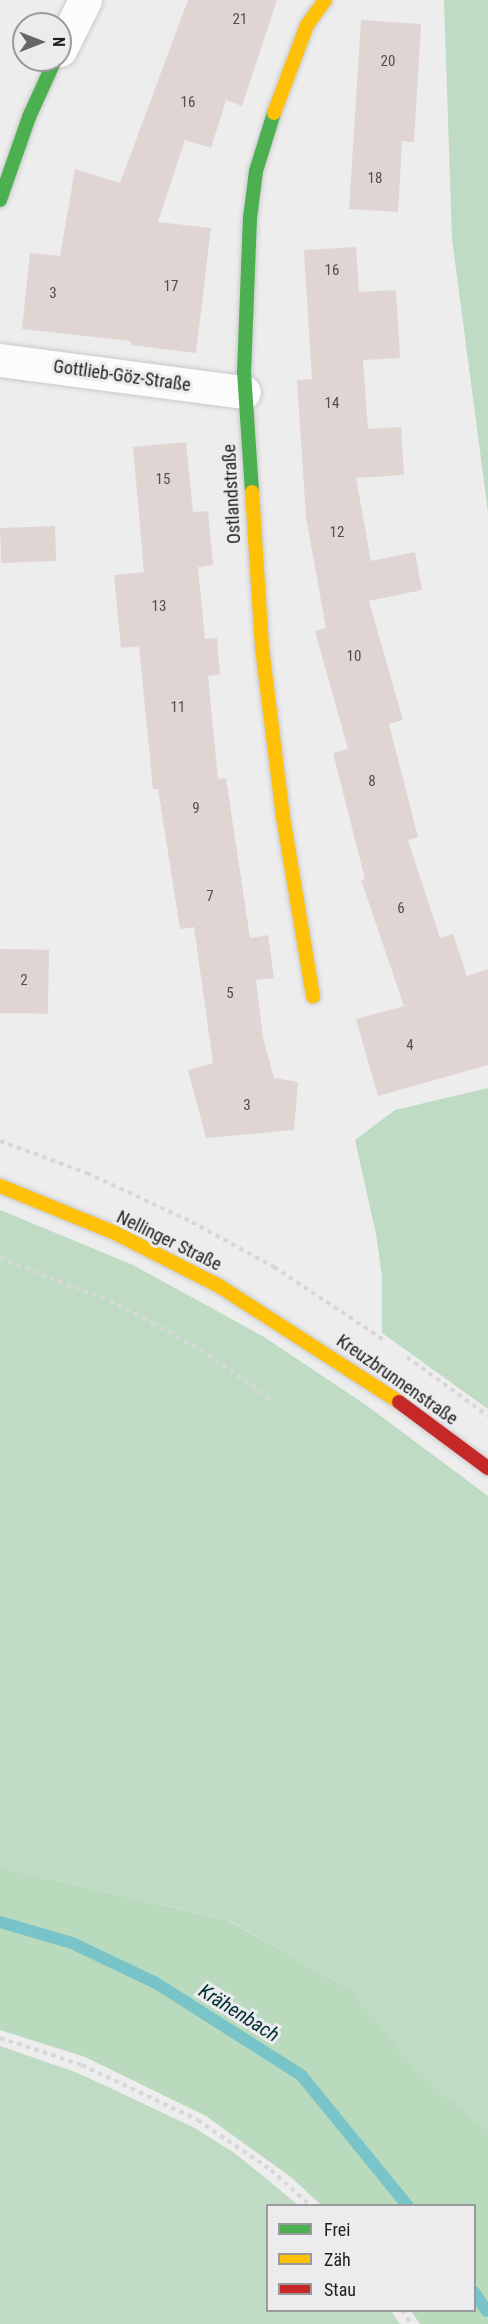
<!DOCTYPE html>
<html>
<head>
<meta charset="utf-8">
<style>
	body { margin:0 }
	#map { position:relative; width:488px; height:2324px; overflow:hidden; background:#ededee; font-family:"Roboto Condensed",sans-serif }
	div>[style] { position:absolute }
	.green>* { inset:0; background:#bfdbc3 }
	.forest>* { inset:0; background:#b9dabd }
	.stream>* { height:12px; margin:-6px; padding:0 6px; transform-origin:6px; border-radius:6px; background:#79c4c8 }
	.building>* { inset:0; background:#e1d5d3; transform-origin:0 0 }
	.path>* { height:4px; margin-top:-2px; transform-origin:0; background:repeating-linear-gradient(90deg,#d7d7d8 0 4.5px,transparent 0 9px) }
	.roads { filter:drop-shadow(0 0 2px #c9c9ca) drop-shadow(0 0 2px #c9c9ca) }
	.street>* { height:33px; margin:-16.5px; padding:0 16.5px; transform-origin:16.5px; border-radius:16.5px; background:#fcfcfc }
	.fast>* { height:14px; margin:-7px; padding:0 7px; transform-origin:7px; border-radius:7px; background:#4caf50 }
	.slow>* { height:14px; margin:-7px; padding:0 7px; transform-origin:7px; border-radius:7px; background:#ffc107 }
	.jam>* { height:14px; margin:-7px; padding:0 7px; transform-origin:7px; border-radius:7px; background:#c62828 }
	span { translate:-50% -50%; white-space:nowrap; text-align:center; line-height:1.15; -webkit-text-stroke:6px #ececef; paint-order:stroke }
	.number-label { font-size:15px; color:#504e4e }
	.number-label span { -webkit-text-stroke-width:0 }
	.street-label { font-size:18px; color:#1f1f20 }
	.water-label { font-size:20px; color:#003234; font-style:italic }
	.legend { position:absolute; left:266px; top:2204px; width:210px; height:108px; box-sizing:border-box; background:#ececef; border:2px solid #9a9a9c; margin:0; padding:8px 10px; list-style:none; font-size:18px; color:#1f1f20 }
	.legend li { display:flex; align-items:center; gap:12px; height:30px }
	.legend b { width:30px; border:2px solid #9a9a9c }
	.north { position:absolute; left:12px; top:12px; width:60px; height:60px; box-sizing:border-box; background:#ececef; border:2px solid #9a9a9c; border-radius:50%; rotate:90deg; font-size:16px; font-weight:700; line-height:24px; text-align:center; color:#1f1f20 }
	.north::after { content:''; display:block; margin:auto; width:21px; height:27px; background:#676768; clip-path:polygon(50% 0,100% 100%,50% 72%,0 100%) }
</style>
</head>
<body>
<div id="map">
	<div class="green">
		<div style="clip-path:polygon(444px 0,488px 0,488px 512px,452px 239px)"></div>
		<div style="clip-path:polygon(488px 1088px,488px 1409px,382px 1333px,382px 1277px,376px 1234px,355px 1140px,395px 1110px)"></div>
		<div style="clip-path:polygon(0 1210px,133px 1265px,264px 1337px,366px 1405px,488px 1496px,488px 2131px,417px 2070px,352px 1990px,228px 1920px,0 1867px)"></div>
		<div style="clip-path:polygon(0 2046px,78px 2073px,193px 2127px,236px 2154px,298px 2205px,268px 2206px,268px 2310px,391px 2311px,400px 2324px,0 2324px)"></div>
	</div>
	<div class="forest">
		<div style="clip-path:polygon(0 1867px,227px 1920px,352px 1990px,417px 2070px,488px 2131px,488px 2324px,420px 2324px,411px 2311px,474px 2310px,474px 2206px,321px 2205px,292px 2178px,206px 2116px,85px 2057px,0 2030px)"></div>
	</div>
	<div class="stream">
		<div style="left:0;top:1922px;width:75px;rotate:16.3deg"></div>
		<div style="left:72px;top:1943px;width:93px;rotate:25.5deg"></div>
		<div style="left:156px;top:1983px;width:172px;rotate:32.4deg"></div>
		<div style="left:301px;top:2075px;width:169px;rotate:50.8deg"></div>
		<div style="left:474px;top:2292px;width:23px;rotate:56deg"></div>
	</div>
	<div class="building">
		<div style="clip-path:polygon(188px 0,277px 0,242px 106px,226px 100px,211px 148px,185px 140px,158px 222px,211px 228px,196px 353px,131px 345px,131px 341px,22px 329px,30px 253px,60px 256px,75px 169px,120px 183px)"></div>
		<div style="clip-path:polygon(361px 20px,421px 24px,414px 142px,402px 141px,398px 212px,349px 209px)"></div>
		<div style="clip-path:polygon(356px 247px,359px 292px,396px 290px,400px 358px,363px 360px,368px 429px,401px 427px,404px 475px,356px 478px,371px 561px,415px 552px,422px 590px,369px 601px,403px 720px,389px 724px,418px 837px,408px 840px,440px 938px,453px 934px,467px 976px,488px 969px,488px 1065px,378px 1096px,356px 1019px,404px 1006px,361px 880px,365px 879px,333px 753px,348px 749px,315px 631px,326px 628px,306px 517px,297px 380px,312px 379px,304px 250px)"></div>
		<div style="clip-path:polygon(186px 442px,193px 512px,208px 511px,213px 565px,198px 567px,205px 639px,217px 638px,220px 675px,208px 676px,218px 779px,226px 778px,250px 938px,268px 935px,274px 978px,256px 980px,263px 1038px,274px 1078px,298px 1082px,294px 1130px,206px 1138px,188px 1070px,213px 1063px,194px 927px,180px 929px,158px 789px,153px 789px,139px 646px,121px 648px,114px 575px,144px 572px,133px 447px)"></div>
		<div style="left:55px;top:526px;width:35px;height:55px;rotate:88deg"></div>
		<div style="left:0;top:949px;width:49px;height:64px;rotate:1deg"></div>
	</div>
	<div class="path">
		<div style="left:0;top:1141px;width:93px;rotate:20.2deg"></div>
		<div style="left:87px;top:1173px;width:116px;rotate:25deg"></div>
		<div style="left:192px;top:1222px;width:94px;rotate:28.8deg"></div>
		<div style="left:274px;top:1267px;width:132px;rotate:33.6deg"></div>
		<div style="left:0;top:1258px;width:118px;rotate:21.4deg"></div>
		<div style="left:110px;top:1301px;width:48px;rotate:27.1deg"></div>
		<div style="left:153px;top:1323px;width:63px;rotate:29.4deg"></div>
		<div style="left:208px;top:1354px;width:82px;rotate:35.6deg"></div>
		<div style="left:407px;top:1357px;width:100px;rotate:36.1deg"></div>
		<div style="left:0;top:2038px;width:86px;rotate:18.2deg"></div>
		<div style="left:82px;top:2065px;width:128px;rotate:25.4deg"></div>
		<div style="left:198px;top:2120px;width:88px;rotate:34.4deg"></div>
		<div style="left:271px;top:2170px;width:54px;rotate:42deg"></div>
		<div style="left:402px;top:2310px;width:17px;rotate:57deg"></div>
	</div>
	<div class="roads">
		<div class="street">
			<div style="left:60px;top:50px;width:56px;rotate:-63.4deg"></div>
			<div style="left:0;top:360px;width:246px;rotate:7.5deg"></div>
		</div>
		<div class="fast">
			<div style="left:0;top:200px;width:88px;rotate:-70.7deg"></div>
			<div style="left:29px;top:117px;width:63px;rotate:-65.5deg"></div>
			<div style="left:252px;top:492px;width:119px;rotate:-93.8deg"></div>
			<div style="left:244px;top:373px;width:155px;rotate:-87.8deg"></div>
			<div style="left:250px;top:218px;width:47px;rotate:-82.7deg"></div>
			<div style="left:256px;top:171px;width:61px;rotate:-72.8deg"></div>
		</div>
		<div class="slow">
			<div style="left:274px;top:113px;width:94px;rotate:-69.4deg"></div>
			<div style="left:307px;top:25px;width:31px;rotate:-54deg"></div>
			<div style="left:252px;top:492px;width:156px;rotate:86.3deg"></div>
			<div style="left:262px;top:648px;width:170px;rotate:82.9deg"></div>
			<div style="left:283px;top:817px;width:182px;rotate:80.5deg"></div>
			<div style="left:0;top:1186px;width:124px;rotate:22.2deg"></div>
			<div style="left:115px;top:1233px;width:117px;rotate:27deg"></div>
			<div style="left:219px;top:1286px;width:214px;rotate:32.8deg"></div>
		</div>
		<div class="jam">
			<div style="left:399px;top:1402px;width:111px;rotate:36.6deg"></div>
		</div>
	</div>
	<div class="number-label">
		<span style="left:240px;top:20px">21</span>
		<span style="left:388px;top:62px">20</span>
		<span style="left:188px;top:103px">16</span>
		<span style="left:375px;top:179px">18</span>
		<span style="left:332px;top:271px">16</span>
		<span style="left:171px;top:287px">17</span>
		<span style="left:53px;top:294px">3</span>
		<span style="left:332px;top:404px">14</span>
		<span style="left:163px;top:480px">15</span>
		<span style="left:337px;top:533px">12</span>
		<span style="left:159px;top:607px">13</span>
		<span style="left:354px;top:657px">10</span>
		<span style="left:178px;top:708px">11</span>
		<span style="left:372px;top:782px">8</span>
		<span style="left:196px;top:809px">9</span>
		<span style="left:210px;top:897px">7</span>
		<span style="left:401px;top:909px">6</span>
		<span style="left:24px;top:981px">2</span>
		<span style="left:230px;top:994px">5</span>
		<span style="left:410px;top:1046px">4</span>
		<span style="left:247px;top:1106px">3</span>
	</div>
	<div class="street-label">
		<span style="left:122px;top:376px;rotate:8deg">Gottlieb-Göz-Straße</span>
		<span style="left:232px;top:494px;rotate:-93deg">Ostlandstraße</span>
		<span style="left:169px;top:1241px;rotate:26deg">Nellinger Straße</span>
		<span style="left:397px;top:1380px;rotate:35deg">Kreuzbrunnenstraße</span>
	</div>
	<div class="water-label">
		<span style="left:239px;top:2013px;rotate:32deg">Krähenbach</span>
	</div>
	<ul class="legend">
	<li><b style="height:8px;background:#4caf50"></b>Frei</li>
	<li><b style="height:8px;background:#ffc107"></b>Zäh</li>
	<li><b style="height:8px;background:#c62828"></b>Stau</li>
	</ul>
	<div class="north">N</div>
</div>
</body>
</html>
